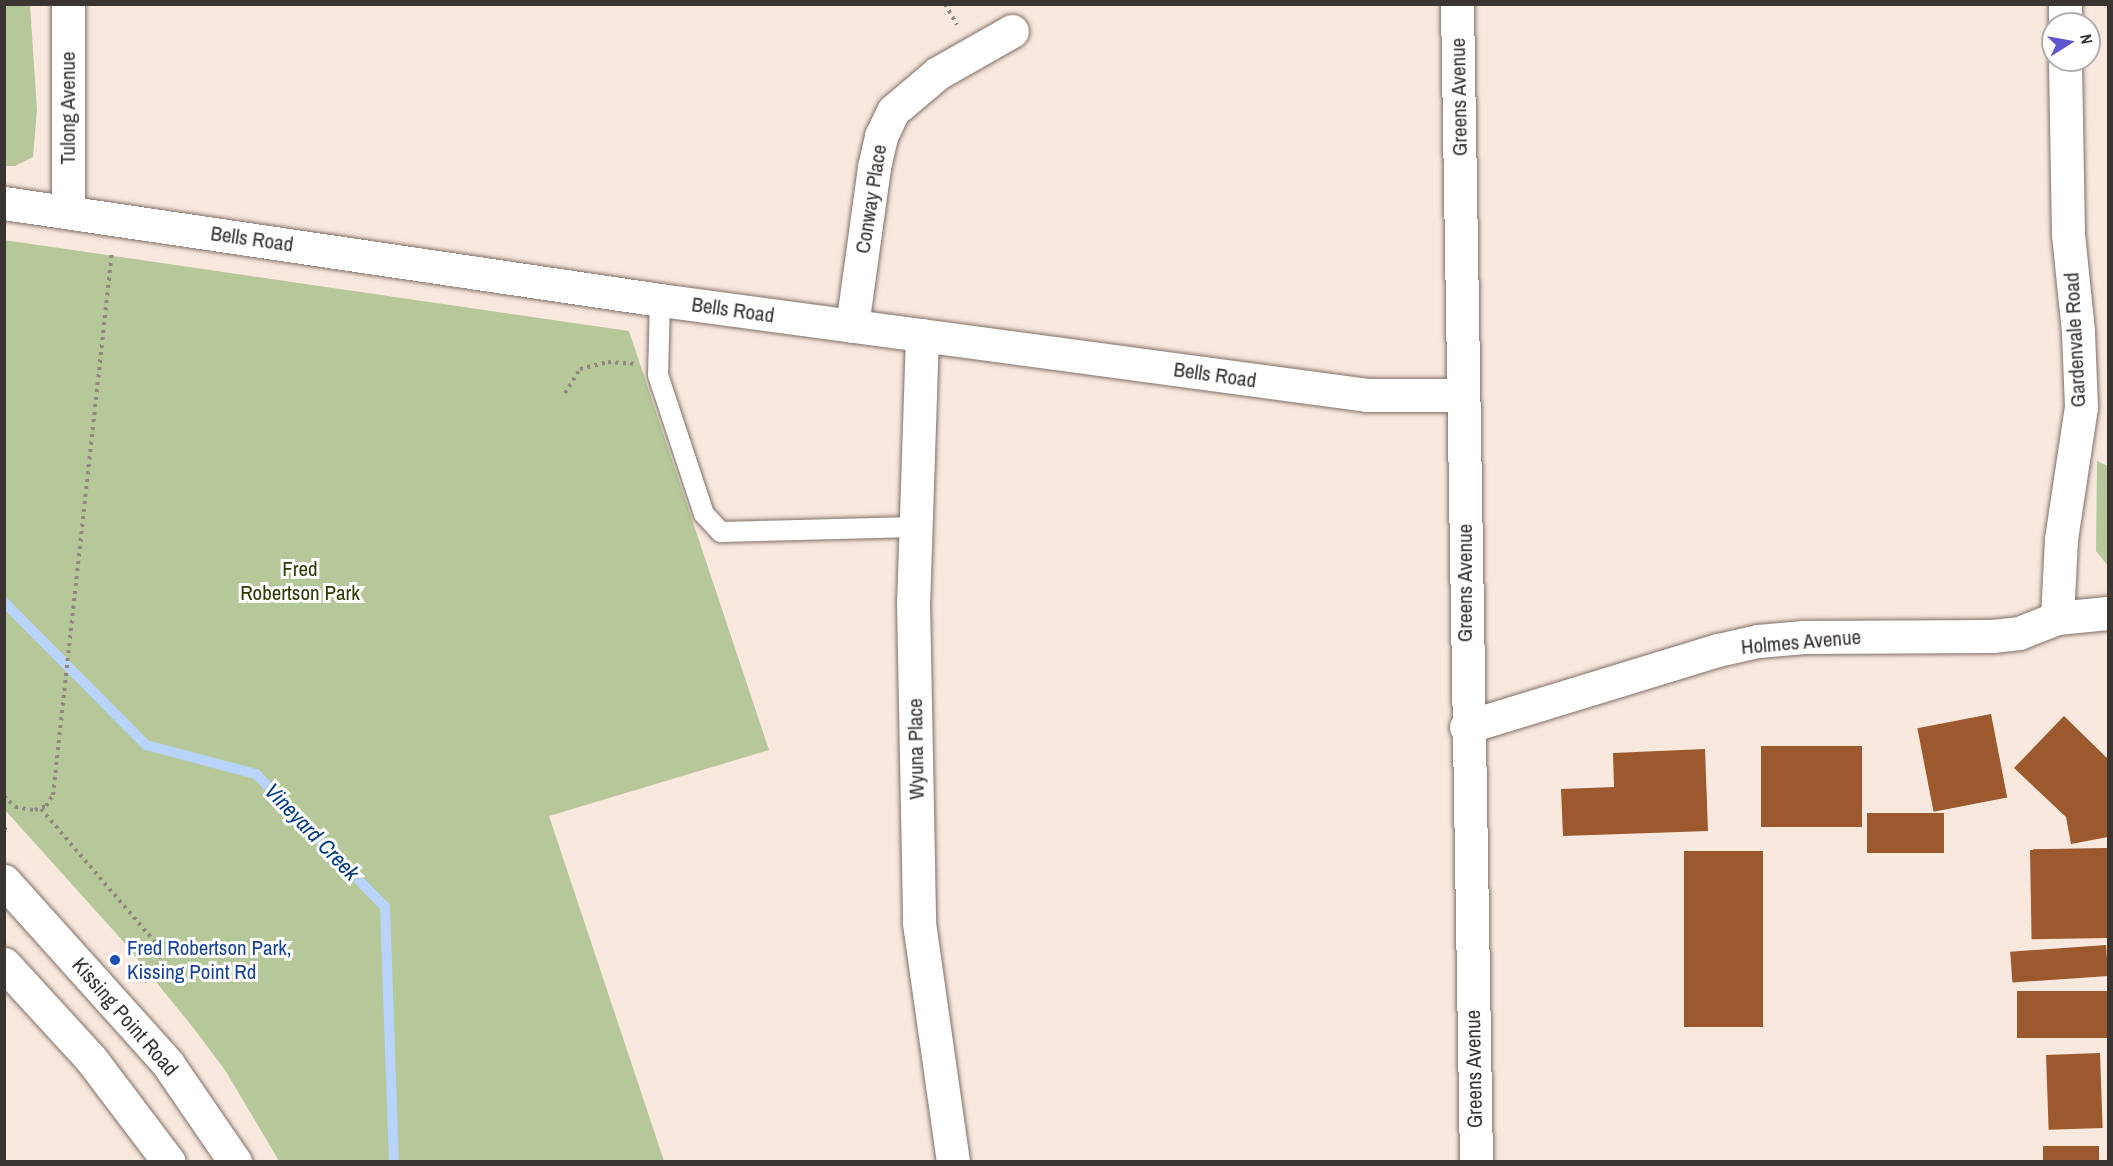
<!DOCTYPE html>
<html>
<head>
<meta charset="utf-8">
<style>
	body { margin:0 }
	#map { position:relative; width:2113px; height:1166px; overflow:hidden; background:#f9e8de; font-family:"Archivo Narrow",sans-serif }
	div>[style] { position:absolute }
	.green>* { inset:0; background:#b6c899 }
	.stream>* { height:10px; margin:-5px; padding:0 5px; transform-origin:5px; border-radius:5px; background:#b8d4fb }
	.building>* { inset:0; background:#9b592d; transform-origin:0 0 }
	.path>* { height:4px; margin-top:-2px; transform-origin:0; background:repeating-linear-gradient(90deg,#938881 0 3px,transparent 0 7.5px) }
	.roads { filter:drop-shadow(0 0 2px #7f7067) drop-shadow(0 0 2px #7f7067) }
	.service>* { height:20px; margin:-10px; padding:0 10px; transform-origin:10px; border-radius:10px; background:#fff }
	.minor>* { height:33px; margin:-16.5px; padding:0 16.5px; transform-origin:16.5px; border-radius:16.5px; background:#fff }
	.primary>* { height:33px; margin:-16.5px; padding:0 16.5px; transform-origin:16.5px; border-radius:16.5px; background:#fff }
	.dots>* { width:16px; height:16px; translate:-50% -50%; box-sizing:border-box; border:3px solid #fff; border-radius:50% }
	span { translate:-50% -50%; white-space:nowrap; text-align:center; line-height:1.15; -webkit-text-stroke:6px #fff; paint-order:stroke }
	.street-label { font-size:21px; color:#3b3531 }
	.park-label { font-size:21px; color:#2b3b01 }
	.transit-label { font-size:21px; color:#164399 }
	.left { translate:0 -50%; text-align:left }
	.water-label { font-size:22px; color:#003a83; font-style:italic }
	.frame { position:absolute; inset:0; border:6px solid #3b3531; pointer-events:none }
	.north { position:absolute; left:2041px; top:12px; width:60px; height:60px; box-sizing:border-box; background:#fff; border:2px solid #b1aead; border-radius:50%; rotate:79deg; font-size:16px; font-weight:700; line-height:24px; text-align:center; color:#3b3531 }
	.north::after { content:''; display:block; margin:auto; width:21px; height:27px; background:#5f55ce; clip-path:polygon(50% 0,100% 100%,50% 72%,0 100%) }
</style>
</head>
<body>
<div id="map">
	<div class="green">
		<div style="clip-path:polygon(5px 4px,30px 5px,37px 110px,33px 157px,15px 166px,5px 166px)"></div>
		<div style="clip-path:polygon(4px 240px,629px 331px,769px 750px,549px 816px,664px 1161px,279px 1161px,225px 1070px,195px 1030px,122px 940px,5px 810px)"></div>
		<div style="clip-path:polygon(2097px 461px,2108px 466px,2108px 566px,2096px 551px)"></div>
	</div>
	<div class="stream">
		<div style="left:4px;top:602px;width:202px;rotate:45.2deg"></div>
		<div style="left:146px;top:745px;width:114px;rotate:14.8deg"></div>
		<div style="left:256px;top:774px;width:185px;rotate:45.9deg"></div>
		<div style="left:385px;top:907px;width:255px;rotate:88deg"></div>
	</div>
	<div class="building">
		<div style="left:1991px;top:714px;width:85px;height:75px;rotate:79deg"></div>
		<div style="clip-path:polygon(2064px 716px,2108px 759px,2108px 837px,2071px 844px,2066px 817px,2014px 768px)"></div>
		<div style="left:1761px;top:746px;width:101px;height:81px"></div>
		<div style="clip-path:polygon(1705px 749px,1708px 831px,1563px 836px,1561px 789px,1614px 787px,1613px 753px)"></div>
		<div style="left:1867px;top:813px;width:77px;height:40px"></div>
		<div style="left:2107px;top:848px;width:90px;height:77px;rotate:89deg"></div>
		<div style="left:1684px;top:851px;width:79px;height:176px"></div>
		<div style="left:2106px;top:945px;width:31px;height:96px;rotate:86deg"></div>
		<div style="left:2108px;top:991px;width:47px;height:91px;rotate:90deg"></div>
		<div style="left:2100px;top:1053px;width:75px;height:54px;rotate:88deg"></div>
		<div style="left:2099px;top:1146px;width:16px;height:56px;rotate:90deg"></div>
	</div>
	<div class="path">
		<div style="left:945px;top:4px;width:24px;rotate:60deg"></div>
		<div style="left:565px;top:393px;width:28px;rotate:-58deg"></div>
		<div style="left:580px;top:369px;width:29px;rotate:-14deg"></div>
		<div style="left:608px;top:362px;width:26px;rotate:4deg"></div>
		<div style="left:4px;top:796px;width:16px;rotate:45deg"></div>
		<div style="left:15px;top:807px;width:20px;rotate:9deg"></div>
		<div style="left:35px;top:810px;width:12px;rotate:-20deg"></div>
		<div style="left:46px;top:806px;width:13px;rotate:-58deg"></div>
		<div style="left:53px;top:795px;width:547px;rotate:-83.81deg"></div>
		<div style="left:41px;top:809px;width:183px;rotate:49.4deg"></div>
		<div style="left:160px;top:948px;width:15px;rotate:82deg"></div>
		<div style="left:162px;top:963px;width:29px;rotate:134deg"></div>
		<div style="left:4px;top:828px;width:5px;rotate:37deg"></div>
	</div>
	<div class="roads">
		<div class="service">
			<div style="left:660px;top:300px;width:75px;rotate:91.5deg"></div>
			<div style="left:658px;top:375px;width:146px;rotate:71.7deg"></div>
			<div style="left:704px;top:514px;width:25px;rotate:47deg"></div>
			<div style="left:721px;top:532px;width:193px;rotate:-1.5deg"></div>
		</div>
		<div class="minor">
			<div style="left:1457px;top:4px;width:1158px;rotate:89.06deg"></div>
			<div style="left:2065px;top:4px;width:20px;rotate:90deg"></div>
			<div style="left:4px;top:203px;width:663px;rotate:8.41deg"></div>
			<div style="left:660px;top:300px;width:713px;rotate:7.65deg"></div>
			<div style="left:1367px;top:395px;width:96px"></div>
			<div style="left:68px;top:212px;width:208px;rotate:-90deg"></div>
			<div style="left:852px;top:326px;width:161px;rotate:-82.1deg"></div>
			<div style="left:874px;top:167px;width:32px;rotate:-77deg"></div>
			<div style="left:881px;top:136px;width:28px;rotate:-64deg"></div>
			<div style="left:893px;top:111px;width:59px;rotate:-40.2deg"></div>
			<div style="left:938px;top:73px;width:85px;rotate:-29.6deg"></div>
			<div style="left:922px;top:335px;width:266px;rotate:91.9deg"></div>
			<div style="left:913px;top:601px;width:322px;rotate:88.9deg"></div>
			<div style="left:919px;top:923px;width:241px;rotate:81.9deg"></div>
			<div style="left:2057px;top:618px;width:79px;rotate:-87.1deg"></div>
			<div style="left:2061px;top:539px;width:134px;rotate:-81.4deg"></div>
			<div style="left:2081px;top:407px;width:76px;rotate:-92.3deg"></div>
			<div style="left:2078px;top:331px;width:98px;rotate:-95.9deg"></div>
			<div style="left:2068px;top:234px;width:174px;rotate:-91deg"></div>
			<div style="left:1466px;top:727px;width:264px;rotate:-17deg"></div>
			<div style="left:1718px;top:650px;width:41px;rotate:-12.7deg"></div>
			<div style="left:1758px;top:641px;width:46px;rotate:-5deg"></div>
			<div style="left:1804px;top:637px;width:188px;rotate:-0.3deg"></div>
			<div style="left:1992px;top:636px;width:27px;rotate:-6deg"></div>
			<div style="left:2019px;top:633px;width:41px;rotate:-21.5deg"></div>
			<div style="left:2057px;top:618px;width:51px;rotate:-5.6deg"></div>
		</div>
		<div class="primary">
			<div style="left:4px;top:881px;width:246px;rotate:48.1deg"></div>
			<div style="left:168px;top:1064px;width:119px;rotate:55.6deg"></div>
			<div style="left:4px;top:964px;width:129px;rotate:47.5deg"></div>
			<div style="left:91px;top:1059px;width:129px;rotate:52.9deg"></div>
		</div>
	</div>
	<div class="dots">
		<div style="left:115px;top:960px;background:#1a4fb4"></div>
	</div>
	<div class="street-label">
		<span style="left:1459px;top:97px;rotate:-91deg">Greens Avenue</span>
		<span style="left:68px;top:108px;rotate:-90deg">Tulong Avenue</span>
		<span style="left:871px;top:199px;rotate:-81deg">Conway Place</span>
		<span style="left:252px;top:239px;rotate:8deg">Bells Road</span>
		<span style="left:733px;top:310px;rotate:8deg">Bells Road</span>
		<span style="left:2075px;top:340px;rotate:-93deg">Gardenvale Road</span>
		<span style="left:1215px;top:375px;rotate:8deg">Bells Road</span>
		<span style="left:1465px;top:583px;rotate:-90deg">Greens Avenue</span>
		<span style="left:1801px;top:642px;rotate:-5deg">Holmes Avenue</span>
		<span style="left:916px;top:749px;rotate:-91deg">Wyuna Place</span>
		<span style="left:125px;top:1017px;rotate:49deg">Kissing Point Road</span>
		<span style="left:1474px;top:1069px;rotate:-91deg">Greens Avenue</span>
	</div>
	<div class="park-label">
		<span style="left:300px;top:581px">Fred<br>Robertson Park</span>
	</div>
	<div class="transit-label">
		<span class="left" style="left:127px;top:960px">Fred Robertson Park,<br>Kissing Point Rd</span>
	</div>
	<div class="water-label">
		<span style="left:312px;top:832px;rotate:46deg">Vineyard Creek</span>
	</div>
	<div class="frame"></div>
	<div class="north">N</div>
</div>
</body>
</html>
